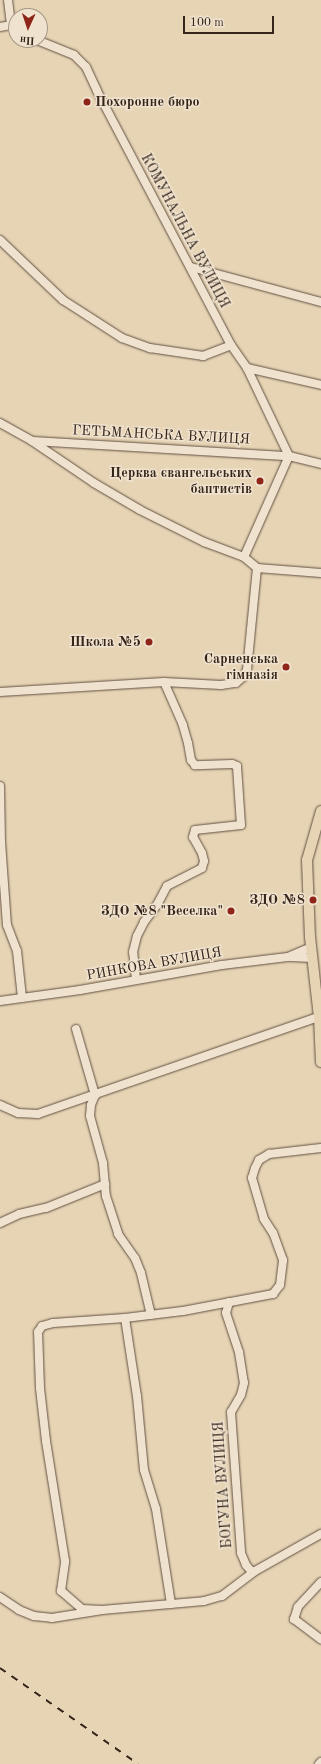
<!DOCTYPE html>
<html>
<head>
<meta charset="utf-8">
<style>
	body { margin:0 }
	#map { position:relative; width:321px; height:1764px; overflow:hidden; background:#e7d4b5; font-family:"Old Standard TT",serif }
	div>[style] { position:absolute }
	.roads { filter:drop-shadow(0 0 1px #625040) drop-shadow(0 0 1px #625040) }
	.minor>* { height:8px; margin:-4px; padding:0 4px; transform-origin:4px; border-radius:4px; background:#efe3cf }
	.major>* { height:10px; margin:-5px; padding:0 5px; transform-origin:5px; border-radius:5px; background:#e7d4b5 }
	.rail>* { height:2px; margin-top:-1px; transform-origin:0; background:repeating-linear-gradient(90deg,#352419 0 7px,transparent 0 14px) }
	.dots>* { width:11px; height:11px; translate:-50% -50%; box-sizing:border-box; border:2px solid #efe3cf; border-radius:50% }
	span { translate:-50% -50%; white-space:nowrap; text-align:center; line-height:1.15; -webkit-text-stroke:3px #efe3cf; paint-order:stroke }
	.poi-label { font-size:14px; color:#352419; font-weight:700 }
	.left { translate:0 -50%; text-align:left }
	.right { translate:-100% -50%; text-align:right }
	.street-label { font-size:14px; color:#352419 }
	.north { position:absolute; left:8px; top:8px; width:40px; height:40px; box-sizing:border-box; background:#efe3cf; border:1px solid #a59786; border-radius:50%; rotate:183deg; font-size:11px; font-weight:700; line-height:16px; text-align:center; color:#352419 }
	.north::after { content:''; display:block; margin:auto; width:14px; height:18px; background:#8f2418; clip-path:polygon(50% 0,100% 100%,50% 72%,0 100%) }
	.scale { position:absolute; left:183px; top:16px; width:91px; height:18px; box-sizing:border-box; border:2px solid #352419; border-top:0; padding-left:5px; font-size:12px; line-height:14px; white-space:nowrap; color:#352419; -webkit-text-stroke:3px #efe3cf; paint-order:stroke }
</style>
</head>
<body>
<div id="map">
	<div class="roads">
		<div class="minor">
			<div style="left:8px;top:0;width:25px;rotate:83deg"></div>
			<div style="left:11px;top:25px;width:6px;rotate:31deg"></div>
			<div style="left:0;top:27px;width:11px;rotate:-10deg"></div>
			<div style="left:37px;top:40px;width:40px;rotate:22deg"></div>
			<div style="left:74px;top:55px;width:17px;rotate:45deg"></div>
			<div style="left:86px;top:67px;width:26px;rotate:65deg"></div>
			<div style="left:97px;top:91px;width:287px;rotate:62.2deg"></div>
			<div style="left:231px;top:345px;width:28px;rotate:55deg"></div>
			<div style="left:247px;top:368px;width:98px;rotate:64.5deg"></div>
			<div style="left:0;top:240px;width:87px;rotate:43.6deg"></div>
			<div style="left:63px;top:300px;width:70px;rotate:32.8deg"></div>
			<div style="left:122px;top:338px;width:30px;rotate:20deg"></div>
			<div style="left:150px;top:348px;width:54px;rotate:8.6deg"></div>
			<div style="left:203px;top:356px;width:30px;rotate:-21deg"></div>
			<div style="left:191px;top:267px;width:135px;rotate:15.1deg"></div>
			<div style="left:247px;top:368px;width:76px;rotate:12.9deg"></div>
			<div style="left:0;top:423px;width:37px;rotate:29deg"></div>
			<div style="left:32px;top:441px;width:75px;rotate:34.1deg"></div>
			<div style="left:94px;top:483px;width:53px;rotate:30.4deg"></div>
			<div style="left:140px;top:510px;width:72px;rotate:26.6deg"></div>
			<div style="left:204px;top:542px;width:43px;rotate:20.6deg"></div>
			<div style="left:244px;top:557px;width:17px;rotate:40deg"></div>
			<div style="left:257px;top:568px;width:64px;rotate:4.5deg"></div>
			<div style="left:33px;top:441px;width:256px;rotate:3.4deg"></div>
			<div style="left:289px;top:456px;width:33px;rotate:14deg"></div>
			<div style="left:244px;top:557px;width:111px;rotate:-66deg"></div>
			<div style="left:0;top:692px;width:164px;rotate:-3.5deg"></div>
			<div style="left:164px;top:682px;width:57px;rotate:3deg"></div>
			<div style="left:221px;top:685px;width:15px;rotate:-8deg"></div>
			<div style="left:236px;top:683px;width:9px;rotate:-41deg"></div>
			<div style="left:243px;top:677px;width:8px;rotate:-60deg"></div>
			<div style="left:247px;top:670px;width:102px;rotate:-84.4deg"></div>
			<div style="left:0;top:786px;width:56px;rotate:89deg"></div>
			<div style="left:1px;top:842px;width:83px;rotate:85.9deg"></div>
			<div style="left:7px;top:925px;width:28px;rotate:69deg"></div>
			<div style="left:17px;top:951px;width:47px;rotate:83.9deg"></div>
			<div style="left:291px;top:957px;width:21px;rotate:3deg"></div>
			<div style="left:136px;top:979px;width:27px;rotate:-96deg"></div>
			<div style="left:133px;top:952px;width:16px;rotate:-76deg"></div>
			<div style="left:137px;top:936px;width:16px;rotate:-63deg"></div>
			<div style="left:144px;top:922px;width:21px;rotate:-53deg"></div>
			<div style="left:157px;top:905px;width:21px;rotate:-62deg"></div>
			<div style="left:167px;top:886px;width:39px;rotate:-27deg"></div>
			<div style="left:202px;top:868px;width:7px;rotate:-74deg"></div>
			<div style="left:204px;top:861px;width:8px;rotate:-104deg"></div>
			<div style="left:202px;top:853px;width:18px;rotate:-119deg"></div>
			<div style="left:193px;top:837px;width:7px;rotate:-74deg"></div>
			<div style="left:195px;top:830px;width:46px;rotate:-6.2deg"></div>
			<div style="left:241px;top:825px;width:59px;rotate:-93.9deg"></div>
			<div style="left:237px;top:766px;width:5px;rotate:-158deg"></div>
			<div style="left:232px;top:764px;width:37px;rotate:178deg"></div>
			<div style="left:195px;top:765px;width:6px;rotate:-129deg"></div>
			<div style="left:191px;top:760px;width:17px;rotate:-100deg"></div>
			<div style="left:188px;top:743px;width:19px;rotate:-106deg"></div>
			<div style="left:183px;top:725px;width:47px;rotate:-113.8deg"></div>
			<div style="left:0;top:1001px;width:81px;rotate:-7.8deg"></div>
			<div style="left:80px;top:990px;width:144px;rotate:-10deg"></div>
			<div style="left:222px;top:965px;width:66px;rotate:-6.9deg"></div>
			<div style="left:288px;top:957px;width:25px;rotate:-23deg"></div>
			<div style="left:76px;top:1029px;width:69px;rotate:73.9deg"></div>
			<div style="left:95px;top:1095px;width:11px;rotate:112deg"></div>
			<div style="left:91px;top:1105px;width:11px;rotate:95deg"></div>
			<div style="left:90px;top:1116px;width:49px;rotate:74.5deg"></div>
			<div style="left:103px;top:1163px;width:33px;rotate:85deg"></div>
			<div style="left:106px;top:1196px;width:40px;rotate:72deg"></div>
			<div style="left:118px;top:1234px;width:29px;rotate:55deg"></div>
			<div style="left:135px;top:1258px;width:16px;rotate:68deg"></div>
			<div style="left:141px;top:1273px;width:43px;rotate:76.6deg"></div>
			<div style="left:0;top:1105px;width:20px;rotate:24deg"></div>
			<div style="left:18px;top:1113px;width:20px;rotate:3deg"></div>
			<div style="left:38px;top:1114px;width:299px;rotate:-19.1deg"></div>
			<div style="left:0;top:1223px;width:21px;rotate:-25deg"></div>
			<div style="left:19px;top:1214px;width:28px;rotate:-13deg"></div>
			<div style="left:46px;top:1208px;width:64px;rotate:-22.1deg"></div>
			<div style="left:229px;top:1302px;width:11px;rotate:105deg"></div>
			<div style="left:226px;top:1313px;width:41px;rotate:71.6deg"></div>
			<div style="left:239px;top:1352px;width:31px;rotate:81deg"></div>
			<div style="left:244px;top:1383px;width:12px;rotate:104deg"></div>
			<div style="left:241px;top:1395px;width:20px;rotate:120deg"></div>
			<div style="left:231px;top:1412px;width:141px;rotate:85.9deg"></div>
			<div style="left:241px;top:1553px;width:13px;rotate:67deg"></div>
			<div style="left:246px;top:1565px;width:9px;rotate:49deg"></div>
			<div style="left:125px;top:1318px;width:79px;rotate:81.3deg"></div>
			<div style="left:137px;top:1396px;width:74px;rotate:84.6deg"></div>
			<div style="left:144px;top:1470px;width:41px;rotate:72.9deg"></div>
			<div style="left:156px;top:1509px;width:96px;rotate:81deg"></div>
			<div style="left:321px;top:1582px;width:34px;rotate:133deg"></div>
			<div style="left:298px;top:1607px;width:13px;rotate:108deg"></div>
			<div style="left:294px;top:1619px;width:34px;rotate:37deg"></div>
			<div style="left:0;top:1597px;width:23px;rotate:34deg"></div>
			<div style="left:19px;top:1610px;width:16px;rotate:22deg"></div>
			<div style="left:34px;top:1616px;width:18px;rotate:6deg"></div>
			<div style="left:52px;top:1618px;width:51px;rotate:-9.1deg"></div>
			<div style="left:102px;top:1610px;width:102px;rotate:-5deg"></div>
			<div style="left:204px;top:1601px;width:19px;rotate:-16deg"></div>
			<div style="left:222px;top:1596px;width:41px;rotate:-37.1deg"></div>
			<div style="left:255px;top:1571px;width:76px;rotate:-29.3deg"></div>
			<div style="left:102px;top:1610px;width:20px;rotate:-177deg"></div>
			<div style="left:82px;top:1609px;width:28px;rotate:-139deg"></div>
			<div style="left:61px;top:1591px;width:30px;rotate:-82deg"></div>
			<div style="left:65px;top:1561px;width:121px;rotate:-99deg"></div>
			<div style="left:46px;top:1441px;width:53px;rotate:-96.5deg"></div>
			<div style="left:40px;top:1388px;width:56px;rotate:-92deg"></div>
			<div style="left:38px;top:1332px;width:7px;rotate:-56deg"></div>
			<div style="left:42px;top:1326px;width:11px;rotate:-15deg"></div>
			<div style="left:53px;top:1323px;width:72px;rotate:-4deg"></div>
			<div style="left:125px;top:1318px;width:58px;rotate:-6.9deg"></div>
			<div style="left:183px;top:1311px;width:92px;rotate:-10.7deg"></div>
			<div style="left:273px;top:1294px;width:11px;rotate:-52deg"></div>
			<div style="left:280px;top:1285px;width:25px;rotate:-83deg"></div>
			<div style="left:283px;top:1260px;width:29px;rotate:-110deg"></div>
			<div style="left:273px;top:1233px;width:17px;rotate:-123deg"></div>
			<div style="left:264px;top:1219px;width:43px;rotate:-106.3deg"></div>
			<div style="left:252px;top:1178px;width:10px;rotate:-73deg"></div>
			<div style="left:255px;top:1168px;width:9px;rotate:-63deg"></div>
			<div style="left:259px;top:1160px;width:12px;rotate:-31deg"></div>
			<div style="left:269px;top:1154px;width:52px;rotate:-6.6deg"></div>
			<div style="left:319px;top:1764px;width:3px;rotate:-45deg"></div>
		</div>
		<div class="major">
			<div style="left:321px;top:811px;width:51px;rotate:105.9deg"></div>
			<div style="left:307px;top:860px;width:77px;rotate:87.8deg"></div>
			<div style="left:310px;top:937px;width:81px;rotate:83.6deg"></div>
			<div style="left:319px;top:1017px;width:45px;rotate:87.5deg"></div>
		</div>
	</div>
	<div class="rail">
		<div style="left:0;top:1668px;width:168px;rotate:34.8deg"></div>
	</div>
	<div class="dots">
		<div style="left:87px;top:102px;background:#8f2418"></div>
		<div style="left:260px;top:481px;background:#8f2418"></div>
		<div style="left:149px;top:642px;background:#8f2418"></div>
		<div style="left:286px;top:667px;background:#8f2418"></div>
		<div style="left:313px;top:900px;background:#8f2418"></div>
		<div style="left:231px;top:911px;background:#8f2418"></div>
	</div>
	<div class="poi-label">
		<span class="left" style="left:95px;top:102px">Похоронне бюро</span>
		<span class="right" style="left:252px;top:481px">Церква євангельських<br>баптистів</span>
		<span class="right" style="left:141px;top:642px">Школа №5</span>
		<span class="right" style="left:278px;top:667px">Сарненська<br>гімназія</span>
		<span class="right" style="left:305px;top:900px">ЗДО №8</span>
		<span class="right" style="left:223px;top:911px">ЗДО №8 "Веселка"</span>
	</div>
	<div class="street-label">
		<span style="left:185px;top:231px;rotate:62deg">КОМУНАЛЬНА ВУЛИЦЯ</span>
		<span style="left:161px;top:435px;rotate:3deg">ГЕТЬМАНСЬКА ВУЛИЦЯ</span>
		<span style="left:154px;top:964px;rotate:-10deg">РИНКОВА ВУЛИЦЯ</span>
		<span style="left:223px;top:1485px;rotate:-94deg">БОГУНА ВУЛИЦЯ</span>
	</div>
	<div class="north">Пн</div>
	<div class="scale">100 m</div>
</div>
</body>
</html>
